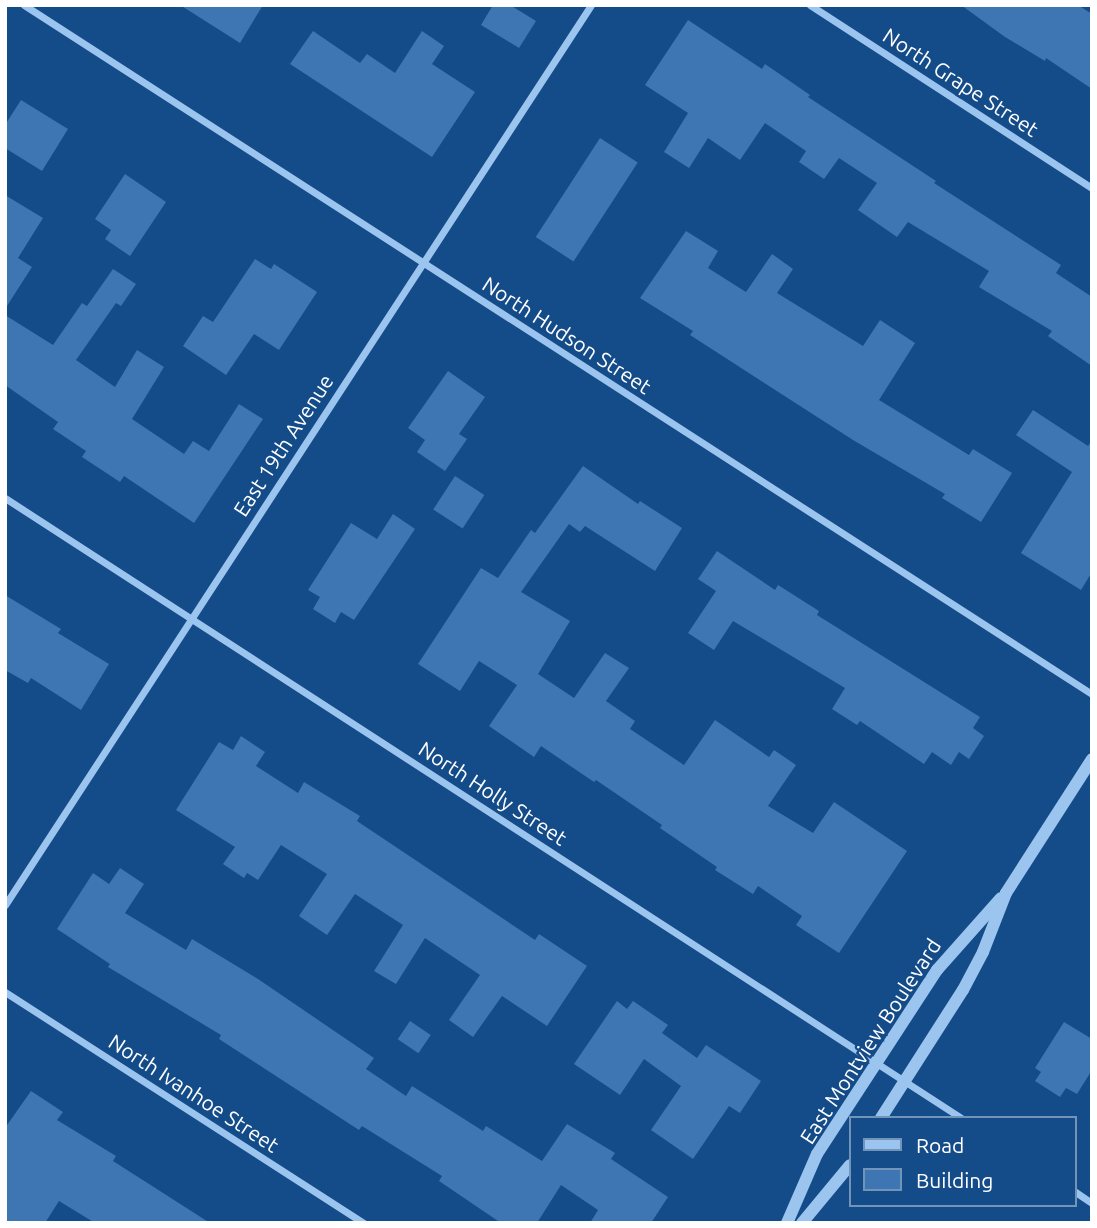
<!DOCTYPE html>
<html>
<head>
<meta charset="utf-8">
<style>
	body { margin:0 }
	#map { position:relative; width:1097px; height:1228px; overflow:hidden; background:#144c89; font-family:Ubuntu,sans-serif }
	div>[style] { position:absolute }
	.building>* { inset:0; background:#3d76b2; transform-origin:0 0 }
	.minor>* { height:7px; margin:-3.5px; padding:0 3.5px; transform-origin:3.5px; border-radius:3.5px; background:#9bc5ef }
	.tertiary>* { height:12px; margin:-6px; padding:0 6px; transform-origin:6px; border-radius:6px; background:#9bc5ef }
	span { translate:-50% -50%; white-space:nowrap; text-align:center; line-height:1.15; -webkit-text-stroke:5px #144c89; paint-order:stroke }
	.street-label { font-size:21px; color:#fff }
	.frame { position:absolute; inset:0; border:7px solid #fff; pointer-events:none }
	.legend { position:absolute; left:849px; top:1116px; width:228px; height:91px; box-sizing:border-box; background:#144c89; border:2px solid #7294b8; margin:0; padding:9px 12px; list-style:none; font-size:21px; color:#fff }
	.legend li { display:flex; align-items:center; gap:14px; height:35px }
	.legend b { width:35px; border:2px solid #7294b8 }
</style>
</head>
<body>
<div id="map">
	<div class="building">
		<div style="clip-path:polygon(180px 5px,263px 5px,240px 43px)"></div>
		<div style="clip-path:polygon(493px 5px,510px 5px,536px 21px,519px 48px,481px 25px)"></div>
		<div style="clip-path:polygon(961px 5px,1078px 5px,1092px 14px,1092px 89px,1046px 58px,1045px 61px,1005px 37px)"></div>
		<div style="clip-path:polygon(688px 20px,762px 69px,765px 64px,810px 95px,808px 97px,936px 181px,934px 183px,1061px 265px,1056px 273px,1092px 297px,1092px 366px,1048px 336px,1052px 331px,979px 287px,989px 271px,908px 222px,897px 237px,858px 210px,877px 183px,839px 158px,824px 179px,799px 162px,806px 151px,765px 123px,740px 160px,708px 138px,689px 168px,664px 152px,688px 113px,645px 85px)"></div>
		<div style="clip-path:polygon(313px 31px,360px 63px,367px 54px,395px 73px,422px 31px,444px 46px,432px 64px,475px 92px,432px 157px,290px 64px)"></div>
		<div style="clip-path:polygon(21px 100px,68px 129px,42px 171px,5px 148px,5px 125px)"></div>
		<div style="left:600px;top:138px;width:45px;height:118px;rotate:33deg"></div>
		<div style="clip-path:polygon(125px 174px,166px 202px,130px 256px,105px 239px,111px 230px,95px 219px)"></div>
		<div style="clip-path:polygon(5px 195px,43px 218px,18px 258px,32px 267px,5px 309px)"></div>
		<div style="clip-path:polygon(686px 231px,718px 251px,708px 268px,746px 292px,772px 254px,793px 269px,777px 293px,863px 346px,880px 320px,915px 343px,879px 400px,969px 455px,973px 449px,1012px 473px,981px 522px,942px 498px,945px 494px,853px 440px,690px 335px,693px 331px,640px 298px)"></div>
		<div style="clip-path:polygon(255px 259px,271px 269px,274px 264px,317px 292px,279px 350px,254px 334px,226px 375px,183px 346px,203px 316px,213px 322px)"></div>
		<div style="clip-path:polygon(113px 269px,136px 284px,121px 306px,116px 303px,76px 360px,115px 387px,137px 350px,164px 367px,132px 419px,184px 454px,193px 441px,209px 451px,239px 404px,263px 419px,194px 523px,124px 476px,120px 482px,82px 457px,86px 451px,53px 429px,58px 422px,5px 385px,5px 315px,53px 345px,82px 303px,87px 306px)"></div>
		<div style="clip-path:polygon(448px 371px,485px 397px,459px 434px,467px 439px,445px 471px,417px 452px,425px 440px,408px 428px)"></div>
		<div style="clip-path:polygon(1033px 410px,1088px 446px,1092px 440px,1092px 572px,1081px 590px,1021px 553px,1072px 472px,1016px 435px)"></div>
		<div style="clip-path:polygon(583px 466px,638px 504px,640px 501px,682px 528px,655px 571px,585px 526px,580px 532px,569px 524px,521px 592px,570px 621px,538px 674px,574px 698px,605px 653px,629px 668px,606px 701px,635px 721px,630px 729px,684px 765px,715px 720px,769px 757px,774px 750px,796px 765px,768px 806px,813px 833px,834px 802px,907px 851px,839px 953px,796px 925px,802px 916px,758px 886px,753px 894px,715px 870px,717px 867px,660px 828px,662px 825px,596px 780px,594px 782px,541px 746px,534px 757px,489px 726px,517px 685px,479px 661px,460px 691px,418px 664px,481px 568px,498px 578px,531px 530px,535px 533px)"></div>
		<div style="left:455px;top:476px;width:35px;height:40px;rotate:33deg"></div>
		<div style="clip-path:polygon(393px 514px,415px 529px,354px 620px,341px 612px,335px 623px,313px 609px,320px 597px,308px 590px,351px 523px,377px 539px)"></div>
		<div style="clip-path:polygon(717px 551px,775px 590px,778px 585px,819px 611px,817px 615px,980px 717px,973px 728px,984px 736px,969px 759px,959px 752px,951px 765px,932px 752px,924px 764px,860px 721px,857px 725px,832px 709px,845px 688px,733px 621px,714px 650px,688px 633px,716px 591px,698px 579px)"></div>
		<div style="clip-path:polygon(5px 595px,61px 629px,58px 633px,109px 664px,81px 710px,31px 678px,28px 683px,5px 670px)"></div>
		<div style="clip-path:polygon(241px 736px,265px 752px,256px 766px,298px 793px,304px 782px,360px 816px,357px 821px,535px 940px,539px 934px,587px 966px,547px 1026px,502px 996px,473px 1037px,449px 1020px,480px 975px,425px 938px,396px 984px,374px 971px,403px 925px,355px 894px,327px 935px,299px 916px,327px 874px,281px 845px,258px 880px,247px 873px,244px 878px,223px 864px,235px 847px,176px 810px,219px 742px,233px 750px)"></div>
		<div style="clip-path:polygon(120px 868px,144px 884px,125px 913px,186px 950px,192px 939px,258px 979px,374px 1058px,366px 1069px,406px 1096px,412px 1086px,483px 1131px,486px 1126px,542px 1161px,567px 1124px,615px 1153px,611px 1159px,668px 1197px,651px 1223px,590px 1223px,598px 1210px,561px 1185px,537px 1223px,501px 1223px,439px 1181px,442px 1176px,362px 1126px,359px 1130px,219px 1039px,221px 1035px,108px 967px,110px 964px,57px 929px,93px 873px,109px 884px)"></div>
		<div style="clip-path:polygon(617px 1001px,627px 1009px,633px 1001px,668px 1025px,662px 1033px,697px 1058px,706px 1045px,761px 1081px,740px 1113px,729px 1106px,693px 1159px,651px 1130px,681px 1086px,644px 1059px,620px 1095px,574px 1064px)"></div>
		<div style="left:410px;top:1021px;width:25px;height:22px;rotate:34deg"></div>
		<div style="clip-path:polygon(1064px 1022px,1092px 1039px,1092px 1070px,1077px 1094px,1066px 1088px,1060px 1097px,1035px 1081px,1041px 1072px,1035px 1068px)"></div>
		<div style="clip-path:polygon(31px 1091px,63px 1112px,57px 1120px,116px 1156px,113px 1161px,210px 1223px,95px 1223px,59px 1201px,45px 1223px,5px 1223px,5px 1128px)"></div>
	</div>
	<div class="minor">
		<div style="left:24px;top:5px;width:1271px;rotate:32.83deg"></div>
		<div style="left:810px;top:5px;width:336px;rotate:33deg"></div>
		<div style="left:5px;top:498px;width:1139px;rotate:32.96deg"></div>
		<div style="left:5px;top:905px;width:1074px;rotate:-56.93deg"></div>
		<div style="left:5px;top:992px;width:427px;rotate:32.8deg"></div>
		<div style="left:1074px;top:1191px;width:22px;rotate:34deg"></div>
	</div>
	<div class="tertiary">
		<div style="left:881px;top:1118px;width:152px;rotate:-57.4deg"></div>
		<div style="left:963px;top:990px;width:43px;rotate:-62.2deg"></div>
		<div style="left:983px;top:952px;width:63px;rotate:-68.7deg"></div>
		<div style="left:1006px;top:893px;width:159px;rotate:-57.3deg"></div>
		<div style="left:787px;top:1223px;width:75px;rotate:-66.5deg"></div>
		<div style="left:817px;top:1154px;width:220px;rotate:-56.9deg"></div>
		<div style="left:937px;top:970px;width:96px;rotate:-48.4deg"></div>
		<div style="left:802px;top:1223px;width:75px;rotate:-50.4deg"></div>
	</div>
	<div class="street-label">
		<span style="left:961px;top:82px;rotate:33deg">North Grape Street</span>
		<span style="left:567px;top:335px;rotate:33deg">North Hudson Street</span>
		<span style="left:283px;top:445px;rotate:-57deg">East 19th Avenue</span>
		<span style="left:493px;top:793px;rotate:33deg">North Holly Street</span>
		<span style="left:870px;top:1041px;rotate:-57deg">East Montview Boulevard</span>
		<span style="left:194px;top:1093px;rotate:33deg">North Ivanhoe Street</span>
	</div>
	<div class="frame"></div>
	<ul class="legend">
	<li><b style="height:9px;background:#9bc5ef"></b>Road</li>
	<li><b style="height:19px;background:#3d76b2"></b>Building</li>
	</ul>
</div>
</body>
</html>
